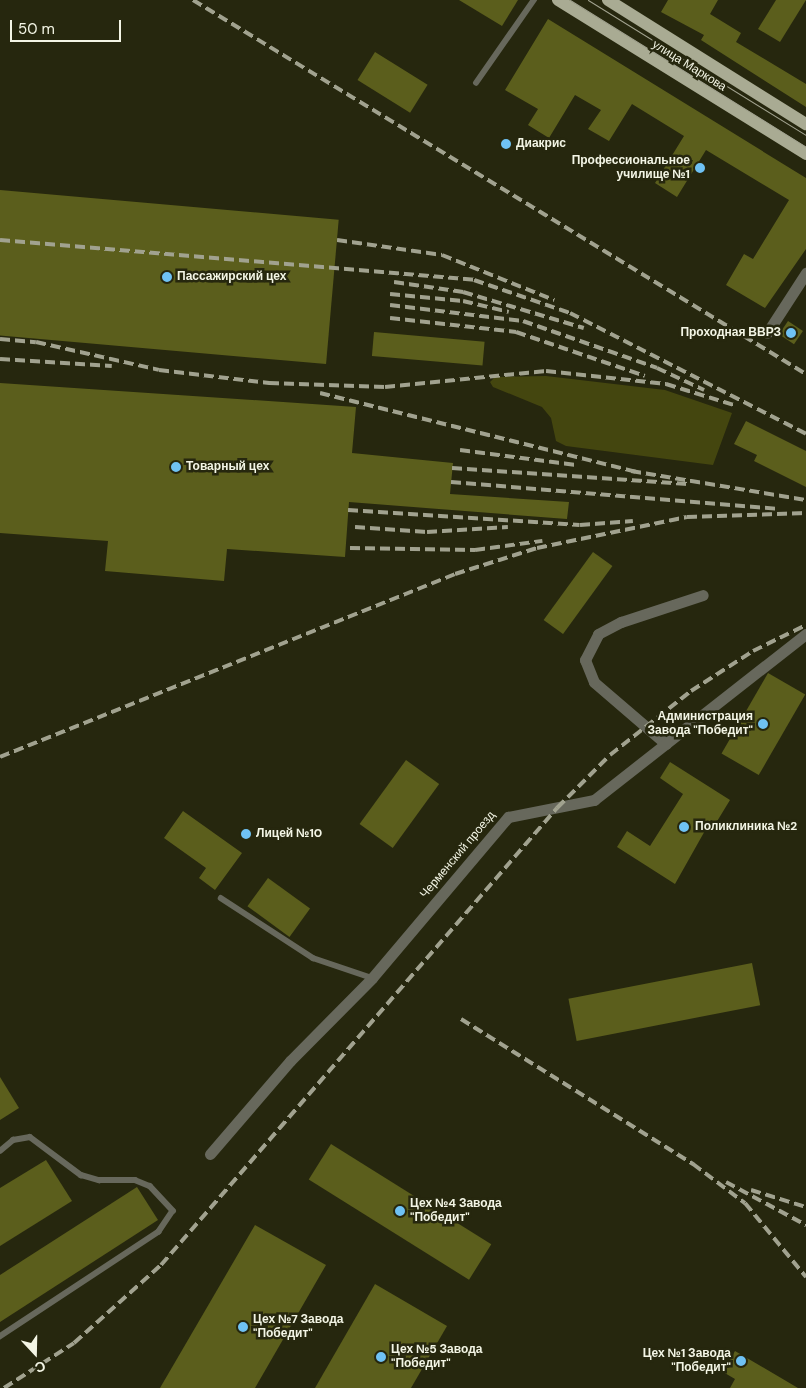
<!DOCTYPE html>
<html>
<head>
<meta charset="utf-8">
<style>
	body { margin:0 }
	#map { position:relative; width:806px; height:1388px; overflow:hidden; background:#26270e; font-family:"DM Sans",sans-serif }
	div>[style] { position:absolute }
	.green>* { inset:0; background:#44460f }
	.building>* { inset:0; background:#5b5e1c; transform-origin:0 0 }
	.lane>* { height:5.5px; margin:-2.75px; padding:0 2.75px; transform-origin:2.75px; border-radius:2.75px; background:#67685c }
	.street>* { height:11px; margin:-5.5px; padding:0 5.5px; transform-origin:5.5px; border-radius:5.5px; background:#67685c }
	.primary>* { height:12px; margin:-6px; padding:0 6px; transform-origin:6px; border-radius:6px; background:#a9ab93 }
	.tram>* { height:1px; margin:-0.5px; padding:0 0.5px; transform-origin:0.5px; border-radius:0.5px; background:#a1a28f }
	.rail>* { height:4px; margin-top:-2px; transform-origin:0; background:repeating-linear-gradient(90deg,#a1a28f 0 10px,transparent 0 15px) }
	.dots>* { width:14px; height:14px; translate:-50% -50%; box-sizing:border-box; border:2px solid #26270e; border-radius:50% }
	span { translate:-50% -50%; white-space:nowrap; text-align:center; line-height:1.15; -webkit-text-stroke:5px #26270e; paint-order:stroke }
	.street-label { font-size:12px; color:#f3f5e5 }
	.poi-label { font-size:12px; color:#f3f5e5; font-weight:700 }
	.left { translate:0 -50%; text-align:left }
	.right { translate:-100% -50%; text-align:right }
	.north { position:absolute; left:10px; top:1328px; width:50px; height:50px; -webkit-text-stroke:4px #26270e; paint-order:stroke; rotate:159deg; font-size:14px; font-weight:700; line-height:20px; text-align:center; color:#f3f5e5 }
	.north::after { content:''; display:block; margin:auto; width:18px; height:22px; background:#f3f5e5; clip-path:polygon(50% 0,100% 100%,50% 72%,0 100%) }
	.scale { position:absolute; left:10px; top:20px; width:111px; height:22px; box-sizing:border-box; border:2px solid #f3f5e5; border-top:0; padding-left:6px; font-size:15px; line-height:18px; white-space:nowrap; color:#f3f5e5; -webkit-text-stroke:4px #26270e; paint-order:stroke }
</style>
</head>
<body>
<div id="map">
	<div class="green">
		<div style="clip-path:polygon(546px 376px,665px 390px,732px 413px,713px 465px,566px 446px,556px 441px,551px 418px,542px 407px,493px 387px,490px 382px,495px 377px)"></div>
	</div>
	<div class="building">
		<div style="clip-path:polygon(459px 0,518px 0,502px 26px)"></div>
		<div style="clip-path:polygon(668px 0,718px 0,710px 14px,741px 33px,736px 42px,806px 84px,806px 107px,701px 40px,704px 35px,661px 12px)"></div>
		<div style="clip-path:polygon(776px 0,806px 0,780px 42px,758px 29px)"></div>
		<div style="clip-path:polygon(548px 19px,806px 178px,806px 249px,765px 308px,726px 285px,744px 254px,753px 259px,789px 200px,706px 150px,677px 197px,655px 183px,684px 136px,632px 104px,609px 141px,588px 129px,601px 110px,575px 95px,549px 138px,528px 125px,538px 109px,505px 90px)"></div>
		<div style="left:375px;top:52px;width:62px;height:33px;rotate:32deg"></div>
		<div style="left:0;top:190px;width:340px;height:145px;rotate:5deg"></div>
		<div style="left:788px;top:321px;width:18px;height:16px;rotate:34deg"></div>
		<div style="left:374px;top:332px;width:111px;height:24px;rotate:5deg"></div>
		<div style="clip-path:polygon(0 383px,356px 407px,352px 453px,453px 463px,450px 494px,569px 502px,567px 519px,349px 502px,345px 557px,227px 549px,224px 581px,105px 571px,108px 541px,0 533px)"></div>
		<div style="clip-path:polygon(746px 421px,806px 451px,806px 487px,754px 461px,757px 455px,734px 444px)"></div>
		<div style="left:593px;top:552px;width:24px;height:84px;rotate:36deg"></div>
		<div style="left:768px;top:673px;width:43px;height:93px;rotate:30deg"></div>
		<div style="left:406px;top:760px;width:41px;height:79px;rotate:36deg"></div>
		<div style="clip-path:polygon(670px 762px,730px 800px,716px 823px,711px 820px,675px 884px,617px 847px,627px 831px,650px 846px,683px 794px,660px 778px)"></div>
		<div style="clip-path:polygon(183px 811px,242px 853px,215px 890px,199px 878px,206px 868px,164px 838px)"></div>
		<div style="left:268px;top:878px;width:52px;height:35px;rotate:36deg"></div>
		<div style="left:752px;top:963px;width:43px;height:187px;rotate:79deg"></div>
		<div style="clip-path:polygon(0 1077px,19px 1108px,0 1120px)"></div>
		<div style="left:331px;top:1144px;width:189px;height:42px;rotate:32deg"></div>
		<div style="clip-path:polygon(46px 1160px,72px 1201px,0 1246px,0 1188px)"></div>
		<div style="clip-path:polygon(137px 1187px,158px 1220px,0 1322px,0 1275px)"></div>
		<div style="clip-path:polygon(255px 1225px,326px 1265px,255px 1388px,160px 1388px)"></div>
		<div style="clip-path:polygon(375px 1284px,447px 1326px,411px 1388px,315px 1388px)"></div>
		<div style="clip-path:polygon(735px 1351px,798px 1388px,730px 1388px,735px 1379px,723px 1372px)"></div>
	</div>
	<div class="lane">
		<div style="left:476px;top:83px;width:101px;rotate:-55.1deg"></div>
		<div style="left:221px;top:898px;width:110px;rotate:33.1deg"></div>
		<div style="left:313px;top:958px;width:62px;rotate:18.7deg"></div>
		<div style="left:0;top:1151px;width:17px;rotate:-40deg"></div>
		<div style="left:13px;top:1140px;width:17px;rotate:-10deg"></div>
		<div style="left:30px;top:1137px;width:64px;rotate:36.7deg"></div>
		<div style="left:81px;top:1175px;width:19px;rotate:16deg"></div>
		<div style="left:99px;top:1180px;width:36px"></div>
		<div style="left:135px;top:1180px;width:16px;rotate:22deg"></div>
		<div style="left:150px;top:1186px;width:34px;rotate:47deg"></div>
		<div style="left:173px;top:1211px;width:25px;rotate:124deg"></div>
		<div style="left:159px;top:1232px;width:191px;rotate:146.6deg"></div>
	</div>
	<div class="street">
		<div style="left:767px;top:333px;width:72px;rotate:-57deg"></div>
		<div style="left:666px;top:744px;width:95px;rotate:-139.3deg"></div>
		<div style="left:594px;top:682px;width:24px;rotate:-112deg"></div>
		<div style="left:585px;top:660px;width:29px;rotate:-63deg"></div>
		<div style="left:598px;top:634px;width:26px;rotate:-28deg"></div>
		<div style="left:621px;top:622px;width:86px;rotate:-18.2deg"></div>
		<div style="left:210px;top:1154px;width:123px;rotate:-49.3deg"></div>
		<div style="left:290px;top:1061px;width:117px;rotate:-45.3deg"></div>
		<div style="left:372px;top:978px;width:211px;rotate:-49.8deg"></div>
		<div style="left:508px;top:817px;width:88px;rotate:-11.2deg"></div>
		<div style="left:594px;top:800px;width:269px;rotate:-38.1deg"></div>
	</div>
	<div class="primary">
		<div style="left:558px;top:0;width:292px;rotate:31.8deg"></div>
		<div style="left:608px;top:0;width:234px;rotate:32.1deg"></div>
	</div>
	<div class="tram">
		<div style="left:570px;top:0;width:278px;rotate:31.9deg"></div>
		<div style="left:588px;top:0;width:256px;rotate:31.8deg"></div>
	</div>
	<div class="rail">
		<div style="left:193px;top:0;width:718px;rotate:31.39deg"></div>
		<div style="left:0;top:240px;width:476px;rotate:4.8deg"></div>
		<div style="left:474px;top:280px;width:102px;rotate:19deg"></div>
		<div style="left:570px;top:313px;width:265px;rotate:27.1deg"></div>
		<div style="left:337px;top:240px;width:106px;rotate:8.1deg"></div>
		<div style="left:442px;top:255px;width:121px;rotate:21.9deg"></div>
		<div style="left:394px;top:282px;width:70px;rotate:8.2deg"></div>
		<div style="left:463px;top:292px;width:126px;rotate:16.6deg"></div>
		<div style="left:390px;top:294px;width:73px;rotate:5.5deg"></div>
		<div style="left:463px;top:301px;width:47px;rotate:13.4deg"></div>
		<div style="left:390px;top:305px;width:134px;rotate:6.9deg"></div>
		<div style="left:523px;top:321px;width:142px;rotate:19.3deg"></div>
		<div style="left:657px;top:368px;width:52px;rotate:25.1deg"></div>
		<div style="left:390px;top:318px;width:127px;rotate:6.3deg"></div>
		<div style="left:516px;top:332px;width:136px;rotate:18.8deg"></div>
		<div style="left:0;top:339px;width:36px;rotate:5deg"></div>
		<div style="left:36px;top:342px;width:126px;rotate:12.8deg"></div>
		<div style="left:159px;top:370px;width:111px;rotate:6.7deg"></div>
		<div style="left:269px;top:383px;width:116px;rotate:2deg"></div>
		<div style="left:385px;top:387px;width:162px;rotate:-5.7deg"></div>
		<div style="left:546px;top:371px;width:121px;rotate:6.2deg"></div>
		<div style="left:666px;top:384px;width:74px;rotate:17.2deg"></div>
		<div style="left:0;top:359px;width:112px;rotate:3.6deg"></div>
		<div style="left:320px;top:393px;width:328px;rotate:14deg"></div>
		<div style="left:460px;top:450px;width:117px;rotate:7.4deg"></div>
		<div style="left:452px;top:468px;width:236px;rotate:3.9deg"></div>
		<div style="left:631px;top:471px;width:177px;rotate:9.4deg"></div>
		<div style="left:451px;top:482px;width:328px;rotate:4.7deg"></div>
		<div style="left:348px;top:510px;width:232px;rotate:3.7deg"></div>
		<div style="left:580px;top:525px;width:53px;rotate:-4.3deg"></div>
		<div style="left:355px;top:527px;width:72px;rotate:4deg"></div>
		<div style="left:427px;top:532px;width:81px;rotate:-3.5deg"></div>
		<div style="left:350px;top:548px;width:125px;rotate:0.9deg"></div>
		<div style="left:475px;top:550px;width:68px;rotate:-7.7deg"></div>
		<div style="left:0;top:757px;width:490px;rotate:-21.9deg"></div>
		<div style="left:455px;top:574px;width:86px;rotate:-17.6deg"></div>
		<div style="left:537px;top:548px;width:153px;rotate:-11.7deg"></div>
		<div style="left:687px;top:517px;width:119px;rotate:-1.9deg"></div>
		<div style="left:461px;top:1019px;width:274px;rotate:32deg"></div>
		<div style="left:693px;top:1164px;width:65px;rotate:36.9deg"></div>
		<div style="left:745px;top:1203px;width:96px;rotate:50.5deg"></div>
		<div style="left:726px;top:1182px;width:91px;rotate:28.3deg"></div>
		<div style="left:751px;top:1190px;width:58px;rotate:17.2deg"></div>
		<div style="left:4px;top:1388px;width:83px;rotate:-32.7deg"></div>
		<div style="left:74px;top:1343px;width:117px;rotate:-41.9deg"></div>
		<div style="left:161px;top:1265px;width:605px;rotate:-49.09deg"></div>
		<div style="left:557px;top:808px;width:75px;rotate:-45deg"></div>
		<div style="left:610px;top:755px;width:103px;rotate:-38.3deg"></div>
		<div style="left:691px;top:691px;width:74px;rotate:-32.8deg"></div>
		<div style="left:753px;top:651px;width:59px;rotate:-26.1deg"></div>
	</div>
	<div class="dots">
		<div style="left:506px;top:144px;background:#6fc2f4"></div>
		<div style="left:700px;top:168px;background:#6fc2f4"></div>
		<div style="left:167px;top:277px;background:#6fc2f4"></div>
		<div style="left:791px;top:333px;background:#6fc2f4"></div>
		<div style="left:176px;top:467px;background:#6fc2f4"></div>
		<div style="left:763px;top:724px;background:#6fc2f4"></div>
		<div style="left:684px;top:827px;background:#6fc2f4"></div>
		<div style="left:246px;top:834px;background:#6fc2f4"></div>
		<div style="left:400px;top:1211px;background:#6fc2f4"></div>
		<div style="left:243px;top:1327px;background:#6fc2f4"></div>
		<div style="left:381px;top:1357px;background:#6fc2f4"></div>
		<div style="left:741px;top:1361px;background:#6fc2f4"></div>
	</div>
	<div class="street-label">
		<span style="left:689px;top:66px;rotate:32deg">улица Маркова</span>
		<span style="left:458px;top:855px;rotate:-50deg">Черменский проезд</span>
	</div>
	<div class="poi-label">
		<span class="left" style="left:516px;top:144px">Диакрис</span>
		<span class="right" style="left:690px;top:168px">Профессиональное<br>училище №1</span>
		<span class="left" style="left:177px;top:277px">Пассажирский цех</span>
		<span class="right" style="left:781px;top:333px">Проходная ВВРЗ</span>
		<span class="left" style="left:186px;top:467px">Товарный цех</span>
		<span class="right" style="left:753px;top:724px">Администрация<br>Завода "Победит"</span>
		<span class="left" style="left:695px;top:827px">Поликлиника №2</span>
		<span class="left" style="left:256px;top:834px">Лицей №10</span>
		<span class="left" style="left:410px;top:1211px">Цех №4 Завода<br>"Победит"</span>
		<span class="left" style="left:253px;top:1327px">Цех №7 Завода<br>"Победит"</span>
		<span class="left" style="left:391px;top:1357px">Цех №5 Завода<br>"Победит"</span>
		<span class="right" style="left:731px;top:1361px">Цех №1 Завода<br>"Победит"</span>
	</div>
	<div class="north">С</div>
	<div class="scale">50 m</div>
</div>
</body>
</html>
